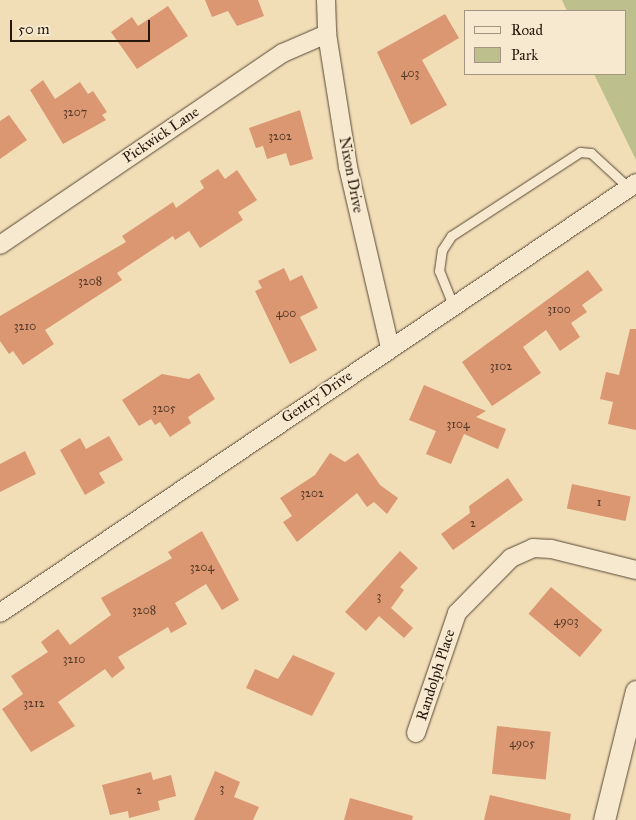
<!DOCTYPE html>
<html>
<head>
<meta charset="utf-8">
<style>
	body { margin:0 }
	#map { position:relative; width:636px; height:820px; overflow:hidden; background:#f1ddb6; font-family:"IM FELL Great Primer",serif }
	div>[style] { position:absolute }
	.green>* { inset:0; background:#bdc08c }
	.building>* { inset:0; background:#da9772; transform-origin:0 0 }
	.roads { filter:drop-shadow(0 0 1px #594836) drop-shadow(0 0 1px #594836) }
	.service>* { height:9px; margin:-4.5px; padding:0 4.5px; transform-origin:4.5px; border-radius:4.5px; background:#f6e9d0 }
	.minor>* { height:18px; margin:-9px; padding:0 9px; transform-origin:9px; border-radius:9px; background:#f6e9d0 }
	.tertiary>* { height:21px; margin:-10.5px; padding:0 10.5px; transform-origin:10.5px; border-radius:10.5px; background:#f6e9d0 }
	span { translate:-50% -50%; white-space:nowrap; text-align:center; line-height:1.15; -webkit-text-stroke:4px #f6e9d0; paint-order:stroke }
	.number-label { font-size:12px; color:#533725 }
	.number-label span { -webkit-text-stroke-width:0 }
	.street-label { font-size:15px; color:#26170b }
	.legend { position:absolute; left:464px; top:10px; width:162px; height:65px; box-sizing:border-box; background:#f6e9d0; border:1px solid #a39581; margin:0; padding:6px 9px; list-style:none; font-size:15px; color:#26170b }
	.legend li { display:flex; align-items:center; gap:10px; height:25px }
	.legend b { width:25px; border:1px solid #a39581 }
	.scale { position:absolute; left:10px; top:20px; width:140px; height:22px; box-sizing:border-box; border:2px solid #26170b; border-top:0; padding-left:6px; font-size:15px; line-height:18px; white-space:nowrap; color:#26170b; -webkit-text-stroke:4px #f6e9d0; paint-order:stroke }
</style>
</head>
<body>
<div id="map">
	<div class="green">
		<div style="clip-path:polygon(562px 0,636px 0,636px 160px,594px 74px,625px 74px,625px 11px,567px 11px)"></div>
	</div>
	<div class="building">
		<div style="clip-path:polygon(205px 0,258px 0,264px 16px,237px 26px,228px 11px,212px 17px)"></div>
		<div style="clip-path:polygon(168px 6px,188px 36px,137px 69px,111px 32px,132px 17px,138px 26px)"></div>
		<div style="clip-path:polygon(445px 14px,459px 38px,422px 60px,447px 105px,411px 125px,377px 52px)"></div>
		<div style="clip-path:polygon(43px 80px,55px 99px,80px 82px,88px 94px,93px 91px,107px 112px,102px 115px,106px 120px,63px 144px,30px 90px)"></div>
		<div style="clip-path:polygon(300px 110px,313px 159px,290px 166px,286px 153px,267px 159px,263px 146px,256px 148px,249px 128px)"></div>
		<div style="clip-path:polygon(9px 115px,27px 140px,0 159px,0 121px)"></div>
		<div style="clip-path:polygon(218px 169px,225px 179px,237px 170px,257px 200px,238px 212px,243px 220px,200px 248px,189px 231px,175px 240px,173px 236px,117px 273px,122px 280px,45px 330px,54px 344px,23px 365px,13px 351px,9px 354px,0 341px,0 316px,126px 242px,122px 236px,173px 202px,176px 208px,204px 188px,200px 181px)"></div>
		<div style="clip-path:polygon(284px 268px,290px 281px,302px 275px,318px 308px,300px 317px,317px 350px,290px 364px,255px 291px,262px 288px,258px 281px)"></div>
		<div style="clip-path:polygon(588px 270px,603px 290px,582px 305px,587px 312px,571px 323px,580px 337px,560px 351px,546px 330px,523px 347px,541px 373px,492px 406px,462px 362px)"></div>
		<div style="clip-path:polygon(630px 329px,636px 329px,636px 430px,608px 424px,613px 402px,600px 399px,606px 372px,619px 375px)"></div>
		<div style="clip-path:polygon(199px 373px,215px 399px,188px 417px,191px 423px,170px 437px,160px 422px,155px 425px,151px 419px,139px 426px,122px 400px,162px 374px,189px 379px)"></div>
		<div style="clip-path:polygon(424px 385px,486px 411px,476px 417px,506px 429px,498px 449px,464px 434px,451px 464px,426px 454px,436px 431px,409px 420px)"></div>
		<div style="clip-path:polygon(109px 436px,123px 460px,99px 473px,105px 483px,85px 495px,60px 450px,80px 438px,86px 449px)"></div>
		<div style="clip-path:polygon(25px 451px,36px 474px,0 492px,0 464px)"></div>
		<div style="clip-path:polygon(330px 453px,345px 462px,358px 453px,380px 485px,398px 498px,387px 514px,374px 502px,367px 507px,357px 493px,297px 542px,283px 522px,292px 516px,280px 498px,315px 475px)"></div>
		<div style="clip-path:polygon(508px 478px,523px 500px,453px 550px,441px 534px,470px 513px,469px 506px)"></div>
		<div style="left:572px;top:484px;width:60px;height:25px;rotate:12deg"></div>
		<div style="clip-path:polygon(202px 531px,239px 600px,222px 610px,206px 584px,175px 603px,187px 624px,171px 633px,168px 627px,118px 657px,125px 668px,112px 678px,105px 669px,58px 702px,75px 726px,31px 752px,2px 709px,23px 694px,11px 676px,48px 652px,41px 642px,58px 629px,70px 645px,111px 615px,101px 598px,172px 558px,168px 552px)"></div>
		<div style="clip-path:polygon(400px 551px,418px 568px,400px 587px,404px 590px,391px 608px,413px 628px,404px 638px,379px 616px,366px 631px,345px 612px)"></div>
		<div style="left:551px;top:587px;width:67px;height:35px;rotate:40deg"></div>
		<div style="clip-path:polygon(293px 655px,335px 673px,312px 716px,246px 688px,255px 669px,278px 679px)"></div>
		<div style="left:497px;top:726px;width:54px;height:48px;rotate:6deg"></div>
		<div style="clip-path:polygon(215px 771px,240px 782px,234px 797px,259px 807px,253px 820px,194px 820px)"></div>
		<div style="clip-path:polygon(151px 772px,153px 780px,171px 775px,176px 796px,158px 801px,160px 810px,129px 818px,128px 811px,110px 815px,102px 785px)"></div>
		<div style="clip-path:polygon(490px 795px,571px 814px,570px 820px,484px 820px)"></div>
		<div style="clip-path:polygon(350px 798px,413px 816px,412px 820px,344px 820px)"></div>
	</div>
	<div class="roads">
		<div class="service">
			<div style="left:453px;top:305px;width:37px;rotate:-112deg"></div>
			<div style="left:439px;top:271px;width:21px;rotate:-82deg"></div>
			<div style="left:442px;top:250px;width:17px;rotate:-57deg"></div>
			<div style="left:451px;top:236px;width:154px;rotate:-33.1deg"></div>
			<div style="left:580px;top:152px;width:11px;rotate:5deg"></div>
			<div style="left:591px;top:153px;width:50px;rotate:42.6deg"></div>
		</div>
		<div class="minor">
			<div style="left:326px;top:0;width:34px;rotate:88deg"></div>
			<div style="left:327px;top:34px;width:135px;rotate:81deg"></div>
			<div style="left:348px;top:167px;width:186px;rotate:76.9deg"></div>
			<div style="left:0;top:245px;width:342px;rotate:-34.2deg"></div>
			<div style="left:283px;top:53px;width:48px;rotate:-23.4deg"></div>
			<div style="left:0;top:613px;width:768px;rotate:-34.06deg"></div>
			<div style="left:416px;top:733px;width:127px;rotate:-71.1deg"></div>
			<div style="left:457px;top:613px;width:77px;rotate:-45.5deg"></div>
			<div style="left:511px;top:558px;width:24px;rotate:-24deg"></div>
			<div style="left:533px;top:548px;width:18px;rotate:3deg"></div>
			<div style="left:551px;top:549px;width:88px;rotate:13.9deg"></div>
		</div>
		<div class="tertiary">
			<div style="left:604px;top:820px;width:133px;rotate:-76.1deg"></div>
		</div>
	</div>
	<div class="number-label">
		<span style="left:410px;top:74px">403</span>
		<span style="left:75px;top:113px">3207</span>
		<span style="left:280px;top:137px">3202</span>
		<span style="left:90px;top:282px">3208</span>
		<span style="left:559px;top:310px">3100</span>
		<span style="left:286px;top:314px">400</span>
		<span style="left:25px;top:327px">3210</span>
		<span style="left:501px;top:367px">3102</span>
		<span style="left:164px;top:409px">3205</span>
		<span style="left:458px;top:425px">3104</span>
		<span style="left:312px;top:494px">3202</span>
		<span style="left:599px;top:503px">1</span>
		<span style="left:473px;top:524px">2</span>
		<span style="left:202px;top:568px">3204</span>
		<span style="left:379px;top:597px">3</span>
		<span style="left:144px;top:611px">3208</span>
		<span style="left:566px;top:622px">4903</span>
		<span style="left:74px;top:660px">3210</span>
		<span style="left:34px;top:704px">3212</span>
		<span style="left:522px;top:744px">4905</span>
		<span style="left:222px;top:789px">3</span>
		<span style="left:139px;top:791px">2</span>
	</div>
	<div class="street-label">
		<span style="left:161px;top:135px;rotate:-34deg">Pickwick Lane</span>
		<span style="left:351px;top:175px;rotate:79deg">Nixon Drive</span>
		<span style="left:317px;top:397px;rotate:-34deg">Gentry Drive</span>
		<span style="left:436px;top:675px;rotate:-72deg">Randolph Place</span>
	</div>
	<ul class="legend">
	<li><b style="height:6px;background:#f6e9d0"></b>Road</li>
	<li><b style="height:14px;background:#bdc08c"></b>Park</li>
	</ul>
	<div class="scale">50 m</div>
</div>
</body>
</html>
